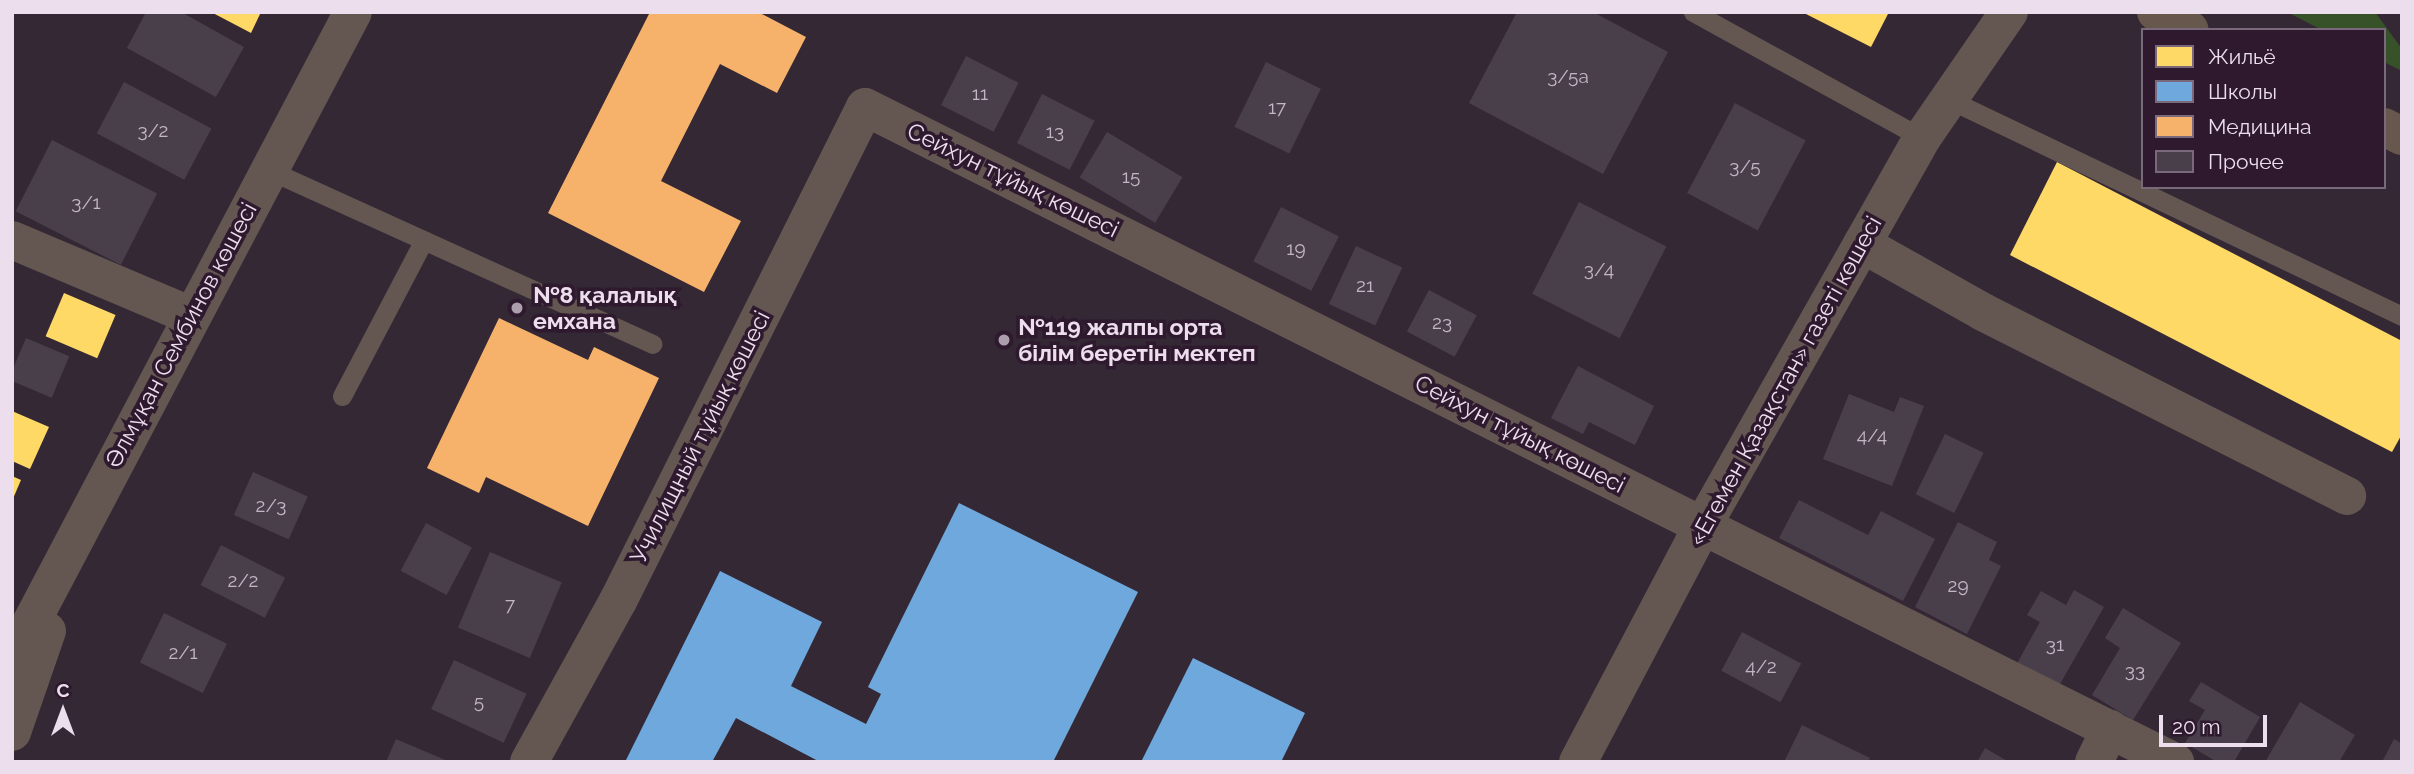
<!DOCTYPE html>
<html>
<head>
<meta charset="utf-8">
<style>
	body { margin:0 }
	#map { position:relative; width:2414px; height:774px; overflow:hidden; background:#342835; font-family:Raleway,sans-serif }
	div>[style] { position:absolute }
	.green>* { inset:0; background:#375228 }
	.homes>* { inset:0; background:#ffd966; transform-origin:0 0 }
	.schools>* { inset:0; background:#6fa8dc }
	.health>* { inset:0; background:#f6b26b }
	.building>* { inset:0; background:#493f4a; transform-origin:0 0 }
	.service>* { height:19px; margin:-9.5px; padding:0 9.5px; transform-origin:9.5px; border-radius:9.5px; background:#645751 }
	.minor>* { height:38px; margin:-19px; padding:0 19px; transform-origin:19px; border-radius:19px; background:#645751 }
	.tertiary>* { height:38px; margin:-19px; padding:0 19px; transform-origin:19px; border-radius:19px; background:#645751 }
	.secondary>* { height:38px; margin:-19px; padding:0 19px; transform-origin:19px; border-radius:19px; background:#67574d }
	.dots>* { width:19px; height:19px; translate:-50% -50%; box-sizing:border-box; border:4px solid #2e192f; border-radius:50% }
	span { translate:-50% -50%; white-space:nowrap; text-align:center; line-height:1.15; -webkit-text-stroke:7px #2e192f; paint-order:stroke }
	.number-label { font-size:19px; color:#c3b6c4 }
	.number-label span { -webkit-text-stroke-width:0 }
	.street-label { font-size:23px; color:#ecdeec }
	.poi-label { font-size:23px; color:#ecdeec; font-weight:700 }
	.left { translate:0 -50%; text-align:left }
	.frame { position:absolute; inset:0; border:14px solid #ecdeec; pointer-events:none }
	.legend { position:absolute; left:2141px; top:28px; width:245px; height:161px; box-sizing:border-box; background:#2e192f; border:2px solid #7a687b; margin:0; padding:9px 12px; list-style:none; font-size:21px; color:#ecdeec }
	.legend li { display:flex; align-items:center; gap:14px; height:35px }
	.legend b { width:35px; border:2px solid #7a687b }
	.north { position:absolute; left:28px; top:676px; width:70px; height:70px; -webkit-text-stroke:5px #2e192f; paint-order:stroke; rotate:0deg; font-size:19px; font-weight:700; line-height:28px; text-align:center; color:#ecdeec }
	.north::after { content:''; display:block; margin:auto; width:24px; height:32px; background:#ecdeec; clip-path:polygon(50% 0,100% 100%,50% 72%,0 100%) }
	.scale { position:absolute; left:2159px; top:715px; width:108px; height:32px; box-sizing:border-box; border:4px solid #ecdeec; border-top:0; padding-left:9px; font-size:21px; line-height:24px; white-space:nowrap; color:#ecdeec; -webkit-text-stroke:5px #2e192f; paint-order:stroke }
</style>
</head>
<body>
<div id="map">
	<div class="green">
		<div style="clip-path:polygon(2287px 12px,2375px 12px,2402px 49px,2402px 71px,2384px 62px,2384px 30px,2322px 30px)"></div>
	</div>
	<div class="homes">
		<div style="clip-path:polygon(211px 12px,261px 12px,251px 33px)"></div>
		<div style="clip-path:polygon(1802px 12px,1889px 12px,1871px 47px)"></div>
		<div style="clip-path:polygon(2057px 162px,2402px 341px,2402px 434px,2392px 452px,2010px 255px)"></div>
		<div style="left:64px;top:293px;width:56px;height:47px;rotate:23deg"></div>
		<div style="clip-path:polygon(12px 411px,49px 427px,30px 469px,12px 461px)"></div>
		<div style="clip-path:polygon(12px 476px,21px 480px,12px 501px)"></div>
	</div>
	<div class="schools">
		<div style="clip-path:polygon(959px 503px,1138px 592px,1053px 762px,820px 762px,736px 718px,712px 762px,625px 762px,720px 571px,822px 622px,791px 686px,866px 724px,881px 694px,868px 687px)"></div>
		<div style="clip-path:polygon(1193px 658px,1305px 713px,1281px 762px,1141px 762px)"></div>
	</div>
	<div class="health">
		<div style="clip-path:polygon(650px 12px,758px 12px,806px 37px,777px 93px,720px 64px,661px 181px,741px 221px,704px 292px,548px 213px)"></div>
		<div style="clip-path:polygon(499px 318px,588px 360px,594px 347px,659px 378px,588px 526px,486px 477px,479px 493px,427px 468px)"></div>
	</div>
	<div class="building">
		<div style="clip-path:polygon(146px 12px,181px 12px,244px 47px,216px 97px,127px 48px)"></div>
		<div style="clip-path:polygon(1517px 12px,1593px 12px,1668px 52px,1603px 174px,1469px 103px)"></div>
		<div style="left:966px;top:56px;width:59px;height:55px;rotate:27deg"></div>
		<div style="left:1266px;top:62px;width:61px;height:72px;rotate:26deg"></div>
		<div style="left:124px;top:82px;width:99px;height:58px;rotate:28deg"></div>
		<div style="left:1042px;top:94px;width:59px;height:55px;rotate:27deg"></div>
		<div style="left:1735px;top:103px;width:80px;height:102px;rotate:28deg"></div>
		<div style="left:1107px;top:132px;width:88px;height:53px;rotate:31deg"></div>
		<div style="left:52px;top:140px;width:118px;height:80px;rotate:27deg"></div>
		<div style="left:1579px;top:202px;width:98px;height:103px;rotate:27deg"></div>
		<div style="left:1281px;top:207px;width:65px;height:61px;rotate:27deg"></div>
		<div style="left:1356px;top:246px;width:51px;height:64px;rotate:25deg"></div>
		<div style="left:1429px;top:290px;width:54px;height:47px;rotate:28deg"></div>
		<div style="left:26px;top:338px;width:47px;height:45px;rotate:23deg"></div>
		<div style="clip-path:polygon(1578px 366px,1654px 406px,1635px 445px,1589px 422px,1583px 434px,1551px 418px)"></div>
		<div style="clip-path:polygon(1849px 394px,1894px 412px,1900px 397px,1924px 406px,1892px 486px,1823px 459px)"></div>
		<div style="left:1945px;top:434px;width:43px;height:67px;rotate:26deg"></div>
		<div style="left:253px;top:472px;width:60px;height:47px;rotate:24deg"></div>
		<div style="clip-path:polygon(1799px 500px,1868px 535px,1881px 511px,1935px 539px,1903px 601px,1779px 538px)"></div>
		<div style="clip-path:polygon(1958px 522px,1997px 542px,1989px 560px,2001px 566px,1967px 634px,1915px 607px)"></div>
		<div style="left:426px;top:523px;width:52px;height:54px;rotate:28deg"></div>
		<div style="left:221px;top:545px;width:72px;height:45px;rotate:27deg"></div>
		<div style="left:490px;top:552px;width:78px;height:82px;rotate:23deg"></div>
		<div style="clip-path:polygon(2074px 590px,2104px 607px,2056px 691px,2015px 667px,2040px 622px,2027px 615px,2041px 591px,2066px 605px)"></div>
		<div style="clip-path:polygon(2123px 608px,2181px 643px,2133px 720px,2092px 695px,2120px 648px,2105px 638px)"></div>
		<div style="left:164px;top:613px;width:70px;height:55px;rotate:26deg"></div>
		<div style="left:1742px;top:632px;width:67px;height:44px;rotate:28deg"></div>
		<div style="left:454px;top:660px;width:80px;height:54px;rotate:25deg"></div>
		<div style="clip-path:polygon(2201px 682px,2260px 717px,2234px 762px,2217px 762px,2185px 743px,2205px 710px,2189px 701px)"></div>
		<div style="clip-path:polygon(2300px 702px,2355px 735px,2339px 762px,2265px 762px)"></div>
		<div style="clip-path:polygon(1802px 725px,1870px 758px,1868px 762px,1784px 762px)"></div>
		<div style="clip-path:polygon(396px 739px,450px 762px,386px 762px)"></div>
		<div style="clip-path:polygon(2394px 739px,2402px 744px,2402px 762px,2382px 762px)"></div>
		<div style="clip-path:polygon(1985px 748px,2009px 762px,1977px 762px)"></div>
	</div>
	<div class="service">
		<div style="left:1693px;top:12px;width:261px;rotate:28.8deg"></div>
		<div style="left:1946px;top:98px;width:505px;rotate:25.55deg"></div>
		<div style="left:269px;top:170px;width:421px;rotate:24.4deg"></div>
		<div style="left:342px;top:396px;width:176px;rotate:-62.3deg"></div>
	</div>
	<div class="minor">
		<div style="left:12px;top:240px;width:195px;rotate:22.9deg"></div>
		<div style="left:1862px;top:244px;width:139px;rotate:29.3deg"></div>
		<div style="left:1983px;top:312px;width:408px;rotate:26.8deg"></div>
		<div style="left:529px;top:762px;width:184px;rotate:-61.1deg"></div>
		<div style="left:618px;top:601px;width:552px;rotate:-63.43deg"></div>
		<div style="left:865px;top:107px;width:1465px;rotate:26.57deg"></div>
		<div style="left:1578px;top:762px;width:266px;rotate:-62.2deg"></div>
		<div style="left:1702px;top:527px;width:447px;rotate:-60.5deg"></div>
		<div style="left:1922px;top:138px;width:153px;rotate:-55.4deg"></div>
		<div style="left:2094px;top:762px;width:37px;rotate:-64deg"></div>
	</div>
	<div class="tertiary">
		<div style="left:12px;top:659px;width:731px;rotate:-62.21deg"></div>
		<div style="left:12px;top:732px;width:107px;rotate:-70.9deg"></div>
	</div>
	<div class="secondary">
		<div style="left:2156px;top:12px;width:38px;rotate:28deg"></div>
		<div style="left:2384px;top:127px;width:20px;rotate:27deg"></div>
	</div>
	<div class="dots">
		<div style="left:517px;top:308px;background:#ac9eac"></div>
		<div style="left:1004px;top:340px;background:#ac9eac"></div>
	</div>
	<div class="number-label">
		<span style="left:1568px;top:77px">3/5а</span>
		<span style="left:980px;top:94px">11</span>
		<span style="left:1277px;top:108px">17</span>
		<span style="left:153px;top:131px">3/2</span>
		<span style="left:1055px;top:132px">13</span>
		<span style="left:1745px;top:167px">3/5</span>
		<span style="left:1131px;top:177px">15</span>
		<span style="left:86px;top:203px">3/1</span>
		<span style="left:1296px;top:249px">19</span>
		<span style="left:1599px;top:270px">3/4</span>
		<span style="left:1365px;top:286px">21</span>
		<span style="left:1442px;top:323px">23</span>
		<span style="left:1872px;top:436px">4/4</span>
		<span style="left:271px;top:506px">2/3</span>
		<span style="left:243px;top:581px">2/2</span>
		<span style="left:1958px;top:586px">29</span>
		<span style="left:510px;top:605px">7</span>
		<span style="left:2055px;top:645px">31</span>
		<span style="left:183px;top:653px">2/1</span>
		<span style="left:1761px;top:667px">4/2</span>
		<span style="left:2135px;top:671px">33</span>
		<span style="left:479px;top:702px">5</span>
	</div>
	<div class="street-label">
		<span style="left:1013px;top:180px;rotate:26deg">Сейхун тұйық көшесі</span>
		<span style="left:181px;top:335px;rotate:-62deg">Әлмұқан Сембинов көшесі</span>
		<span style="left:1785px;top:381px;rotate:-61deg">«Егемен Қазақстан» газеті көшесі</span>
		<span style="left:1520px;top:434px;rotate:27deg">Сейхун тұйық көшесі</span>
		<span style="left:700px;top:437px;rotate:-63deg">Училищный тұйық көшесі</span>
	</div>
	<div class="poi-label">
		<span class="left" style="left:533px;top:308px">№8 қалалық<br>емхана</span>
		<span class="left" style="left:1018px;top:340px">№119 жалпы орта<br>білім беретін мектеп</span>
	</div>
	<div class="frame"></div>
	<ul class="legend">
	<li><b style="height:19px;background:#ffd966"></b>Жильё</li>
	<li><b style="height:19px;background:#6fa8dc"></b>Школы</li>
	<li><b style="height:19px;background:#f6b26b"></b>Медицина</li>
	<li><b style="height:19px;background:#493f4a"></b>Прочее</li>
	</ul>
	<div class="north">С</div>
	<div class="scale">20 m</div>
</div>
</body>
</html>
